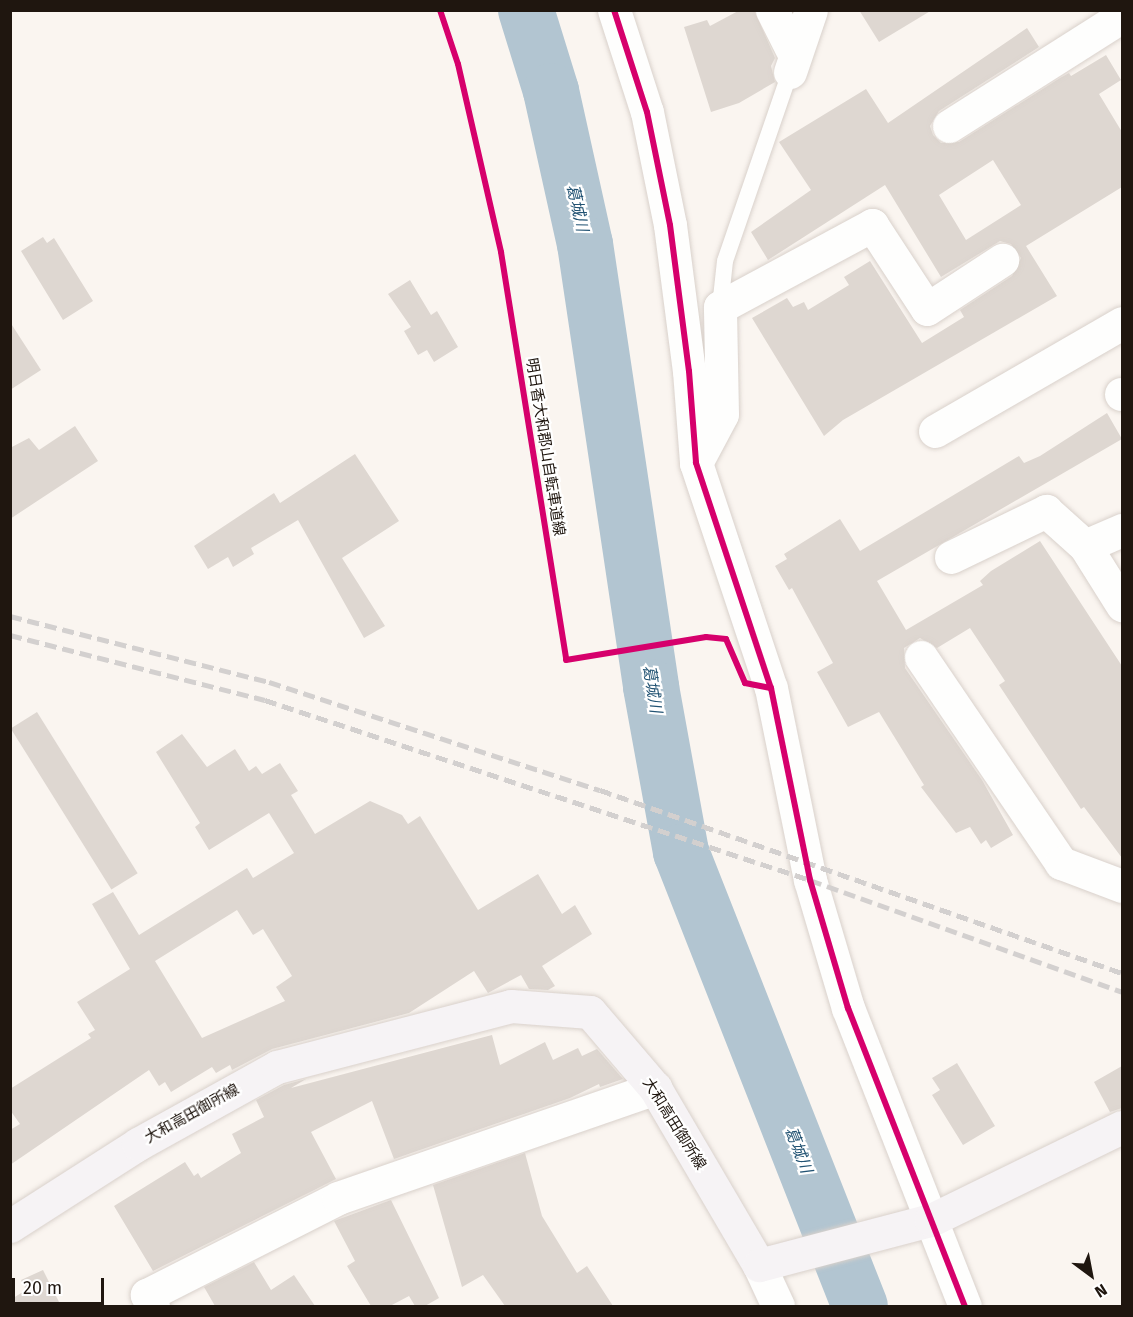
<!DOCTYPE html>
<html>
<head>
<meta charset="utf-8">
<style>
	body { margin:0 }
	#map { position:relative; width:1133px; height:1317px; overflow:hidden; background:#faf5f0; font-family:"Fira Sans","Noto Sans JP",sans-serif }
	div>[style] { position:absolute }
	.river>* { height:56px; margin:-28px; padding:0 28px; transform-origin:28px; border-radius:28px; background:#b2c5d1 }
	.building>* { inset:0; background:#ded7d1; transform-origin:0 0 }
	.roads { filter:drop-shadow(0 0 2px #d9d1cb) drop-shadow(0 0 2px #d9d1cb) }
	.service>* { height:16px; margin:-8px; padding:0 8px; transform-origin:8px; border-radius:8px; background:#fefefd }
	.minor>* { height:33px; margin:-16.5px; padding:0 16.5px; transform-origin:16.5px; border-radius:16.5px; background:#fefefd }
	.secondary>* { height:33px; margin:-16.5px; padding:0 16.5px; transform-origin:16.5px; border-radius:16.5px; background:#f6f3f5 }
	.rail>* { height:4.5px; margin-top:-2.25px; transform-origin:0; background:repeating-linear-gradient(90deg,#d3d0cf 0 12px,transparent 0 18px) }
	.cycleway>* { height:6px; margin:-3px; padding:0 3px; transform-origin:3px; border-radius:3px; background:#d6006c }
	span { translate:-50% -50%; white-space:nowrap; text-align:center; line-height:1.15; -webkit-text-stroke:4.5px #fff; paint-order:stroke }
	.street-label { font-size:15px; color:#1f160f }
	.water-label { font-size:16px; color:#225373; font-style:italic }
	.frame { position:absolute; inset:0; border:12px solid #1f160f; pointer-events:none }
	.north { position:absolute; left:1061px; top:1245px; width:60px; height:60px; -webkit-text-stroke:4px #fff; paint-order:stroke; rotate:148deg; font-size:16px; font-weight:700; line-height:24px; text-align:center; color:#1f160f }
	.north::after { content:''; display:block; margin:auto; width:21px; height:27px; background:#1f160f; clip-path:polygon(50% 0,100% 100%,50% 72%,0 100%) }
	.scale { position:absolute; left:12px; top:1278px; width:92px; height:27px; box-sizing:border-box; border:3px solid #1f160f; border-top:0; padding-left:8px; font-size:18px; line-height:21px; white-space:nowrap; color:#1f160f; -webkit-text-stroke:4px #fff; paint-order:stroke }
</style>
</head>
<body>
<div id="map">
	<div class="river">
		<div style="left:526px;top:10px;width:85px;rotate:72.8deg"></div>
		<div style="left:551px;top:91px;width:157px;rotate:77.5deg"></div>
		<div style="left:585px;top:244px;width:448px;rotate:81.5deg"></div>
		<div style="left:651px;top:687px;width:168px;rotate:79.7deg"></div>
		<div style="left:681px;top:852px;width:488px;rotate:68.5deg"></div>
	</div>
	<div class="building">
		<div style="clip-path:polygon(740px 10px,754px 10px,775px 58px,771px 66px,775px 82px,739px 103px,711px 112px,684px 27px,707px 20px,710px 26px)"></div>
		<div style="clip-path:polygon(859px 10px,932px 10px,879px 42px)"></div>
		<div style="clip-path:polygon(evenodd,1027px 28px,1039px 47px,939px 111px,930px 126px,933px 135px,941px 143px,959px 142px,1060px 78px,1069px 73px,1071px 76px,1106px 55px,1121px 80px,1099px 94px,1122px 132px,1122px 187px,1026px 246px,1057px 296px,843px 420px,824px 436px,752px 318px,787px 298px,793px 307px,804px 302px,808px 310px,849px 285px,844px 277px,870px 261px,922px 343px,964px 317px,960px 310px,1012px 276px,1021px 258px,1011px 244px,1000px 241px,941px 277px,885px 185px,768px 260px,751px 232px,811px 190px,779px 142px,866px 89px,888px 123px,1027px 28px,993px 160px,1021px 205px,966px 240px,939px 195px,993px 160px)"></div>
		<div style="clip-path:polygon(43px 237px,47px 243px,54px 238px,93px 301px,63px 320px,21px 251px)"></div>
		<div style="clip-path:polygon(410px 280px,431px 315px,437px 311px,458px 347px,434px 362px,427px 350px,418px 355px,404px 331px,411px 327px,388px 294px)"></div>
		<div style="clip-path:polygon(10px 322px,41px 370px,10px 390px)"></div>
		<div style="clip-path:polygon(1107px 413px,1122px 439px,877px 581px,906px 630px,983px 585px,980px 581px,991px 571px,1040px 541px,1122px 666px,1122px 858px,1084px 807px,1081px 809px,1026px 726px,999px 685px,1005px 681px,970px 628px,937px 648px,920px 638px,904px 648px,905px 668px,982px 780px,1013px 835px,991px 848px,986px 840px,981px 844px,970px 827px,956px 833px,921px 787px,924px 785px,879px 712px,848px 727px,817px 672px,833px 663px,792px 588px,789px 590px,775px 566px,787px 559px,784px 554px,840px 519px,860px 551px,1019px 456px,1024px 463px,1040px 456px)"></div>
		<div style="clip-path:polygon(75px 426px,98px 461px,10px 519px,10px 448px,29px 438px,39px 450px)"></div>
		<div style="clip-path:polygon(355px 454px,399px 521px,342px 558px,385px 626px,364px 638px,298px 520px,251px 548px,254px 554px,233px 567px,228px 557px,208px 569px,194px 546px,274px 493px,280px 503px)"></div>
		<div style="left:37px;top:712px;width:190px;height:31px;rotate:58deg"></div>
		<div style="clip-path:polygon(evenodd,182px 734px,207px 767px,235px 749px,249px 771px,256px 766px,262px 774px,280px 763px,298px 791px,291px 795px,315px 834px,370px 801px,402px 815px,408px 824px,420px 816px,478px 910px,538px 874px,562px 914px,575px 905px,592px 934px,542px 966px,555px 986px,548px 990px,529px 989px,521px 975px,488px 993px,474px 971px,409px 1013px,272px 1049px,232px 1070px,230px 1065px,216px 1073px,212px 1067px,171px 1092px,165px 1082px,159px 1086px,149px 1070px,10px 1165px,10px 1130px,20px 1124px,10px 1110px,10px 1089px,91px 1038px,88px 1034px,95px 1030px,77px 1002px,130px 969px,92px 904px,113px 892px,139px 935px,247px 868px,253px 878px,294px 853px,269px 813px,209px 850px,195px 827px,200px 823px,156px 752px,182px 734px,237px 910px,253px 935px,263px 929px,292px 976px,276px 987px,285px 1001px,202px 1038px,155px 961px,237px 910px)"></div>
		<div style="clip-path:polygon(492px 1035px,500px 1065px,545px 1042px,553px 1060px,578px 1048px,582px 1056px,597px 1049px,623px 1079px,600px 1087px,599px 1084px,570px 1098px,394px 1159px,372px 1101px,311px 1132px,336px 1179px,153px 1271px,114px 1206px,185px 1162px,194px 1176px,198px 1173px,201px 1178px,241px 1153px,232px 1134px,264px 1117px,256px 1100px,284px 1085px,306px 1079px,291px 1088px)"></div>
		<div style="clip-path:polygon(957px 1063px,995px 1126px,963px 1145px,932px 1095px,940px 1090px,932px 1078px)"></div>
		<div style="clip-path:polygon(1122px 1066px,1122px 1108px,1110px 1112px,1094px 1082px)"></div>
		<div style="clip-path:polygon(525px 1153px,542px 1216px,577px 1273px,587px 1266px,613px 1306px,505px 1306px,483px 1275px,462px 1287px,433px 1185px)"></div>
		<div style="clip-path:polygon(391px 1200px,439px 1298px,425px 1306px,415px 1306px,409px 1296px,390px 1306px,371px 1306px,347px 1266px,355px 1261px,334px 1221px)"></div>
		<div style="clip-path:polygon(254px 1262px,271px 1290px,294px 1275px,315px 1306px,215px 1306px,204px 1287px)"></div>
		<div style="clip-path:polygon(43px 1270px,61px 1306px,10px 1306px,10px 1300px,26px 1290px,21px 1280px)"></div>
	</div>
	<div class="roads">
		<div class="service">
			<div style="left:720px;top:307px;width:46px;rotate:-83.8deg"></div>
			<div style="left:725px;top:261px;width:200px;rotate:-71deg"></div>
		</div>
		<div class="minor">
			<div style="left:614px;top:10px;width:107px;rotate:72.1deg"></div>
			<div style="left:647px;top:112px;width:115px;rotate:78.5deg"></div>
			<div style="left:670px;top:225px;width:147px;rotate:82.6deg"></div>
			<div style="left:689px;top:371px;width:92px;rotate:85.6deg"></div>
			<div style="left:696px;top:463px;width:237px;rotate:71.6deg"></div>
			<div style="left:771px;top:688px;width:196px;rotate:78.5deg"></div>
			<div style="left:810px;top:880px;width:134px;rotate:73.5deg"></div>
			<div style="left:848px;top:1008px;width:320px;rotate:68.6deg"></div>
			<div style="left:772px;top:10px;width:51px;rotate:63.4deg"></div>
			<div style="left:790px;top:72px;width:65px;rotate:-71.3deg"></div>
			<div style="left:949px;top:126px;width:191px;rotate:-32.4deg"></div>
			<div style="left:1121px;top:394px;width:1px"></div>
			<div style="left:935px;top:431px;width:216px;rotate:-30deg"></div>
			<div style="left:696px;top:463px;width:55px;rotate:-62deg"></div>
			<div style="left:722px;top:414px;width:107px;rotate:-91.1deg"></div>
			<div style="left:720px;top:307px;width:173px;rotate:-28.3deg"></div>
			<div style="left:872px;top:225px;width:100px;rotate:56.8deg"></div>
			<div style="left:927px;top:309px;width:90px;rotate:-33.2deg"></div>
			<div style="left:1085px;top:546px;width:70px;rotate:57.9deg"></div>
			<div style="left:951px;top:557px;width:106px;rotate:-25.8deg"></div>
			<div style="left:1046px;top:511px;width:52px;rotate:41.9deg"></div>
			<div style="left:1085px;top:546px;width:40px;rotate:-23.4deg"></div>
			<div style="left:921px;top:657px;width:249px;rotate:55.8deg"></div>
			<div style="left:1061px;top:863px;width:65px;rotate:20.7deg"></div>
			<div style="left:759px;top:1265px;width:45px;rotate:65.1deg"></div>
			<div style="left:153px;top:1306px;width:13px;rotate:-119deg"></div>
			<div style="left:147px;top:1295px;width:214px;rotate:-26.9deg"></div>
			<div style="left:338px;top:1198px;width:336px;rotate:-19.1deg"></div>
		</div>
		<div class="secondary">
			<div style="left:10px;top:1226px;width:152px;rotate:-32.6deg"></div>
			<div style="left:138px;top:1144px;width:159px;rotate:-29deg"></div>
			<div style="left:277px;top:1067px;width:242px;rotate:-14.6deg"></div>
			<div style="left:511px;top:1006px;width:79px;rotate:4.3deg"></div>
			<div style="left:590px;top:1012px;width:100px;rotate:49.5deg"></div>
			<div style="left:655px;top:1088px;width:205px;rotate:59.6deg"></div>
			<div style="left:759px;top:1265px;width:178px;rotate:-14.7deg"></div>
			<div style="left:931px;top:1220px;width:212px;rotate:-26deg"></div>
		</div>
	</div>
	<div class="rail">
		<div style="left:10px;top:616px;width:267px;rotate:14.3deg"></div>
		<div style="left:269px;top:682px;width:348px;rotate:18.1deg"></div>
		<div style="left:600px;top:790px;width:553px;rotate:19.32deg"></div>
		<div style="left:10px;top:635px;width:263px;rotate:14.3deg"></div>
		<div style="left:265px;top:700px;width:574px;rotate:18.28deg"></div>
		<div style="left:810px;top:880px;width:331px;rotate:19.7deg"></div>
	</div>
	<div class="cycleway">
		<div style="left:440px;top:10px;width:57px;rotate:71.6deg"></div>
		<div style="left:458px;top:64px;width:193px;rotate:77.1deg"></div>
		<div style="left:501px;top:252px;width:413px;rotate:80.9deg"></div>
		<div style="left:566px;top:660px;width:142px;rotate:-9.3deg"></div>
		<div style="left:706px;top:637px;width:20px;rotate:6deg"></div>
		<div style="left:726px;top:639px;width:48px;rotate:66.6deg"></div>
		<div style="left:745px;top:683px;width:26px;rotate:11deg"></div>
		<div style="left:614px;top:10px;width:107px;rotate:72.1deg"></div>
		<div style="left:647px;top:112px;width:115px;rotate:78.5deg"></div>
		<div style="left:670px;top:225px;width:147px;rotate:82.6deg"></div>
		<div style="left:689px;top:371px;width:92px;rotate:85.6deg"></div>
		<div style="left:696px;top:463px;width:237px;rotate:71.6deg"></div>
		<div style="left:771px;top:688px;width:196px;rotate:78.5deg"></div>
		<div style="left:810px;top:880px;width:134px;rotate:73.5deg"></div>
		<div style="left:848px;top:1008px;width:320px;rotate:68.6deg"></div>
	</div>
	<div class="street-label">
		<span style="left:545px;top:447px;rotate:81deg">明日香大和郡山自転車道線</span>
		<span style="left:192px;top:1114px;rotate:-29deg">大和高田御所線</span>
		<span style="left:674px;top:1124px;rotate:58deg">大和高田御所線</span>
	</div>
	<div class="water-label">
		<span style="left:577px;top:208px;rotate:77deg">葛城川</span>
		<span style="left:652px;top:689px;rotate:81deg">葛城川</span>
		<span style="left:798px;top:1150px;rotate:69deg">葛城川</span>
	</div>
	<div class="frame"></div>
	<div class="north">N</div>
	<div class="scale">20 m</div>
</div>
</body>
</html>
